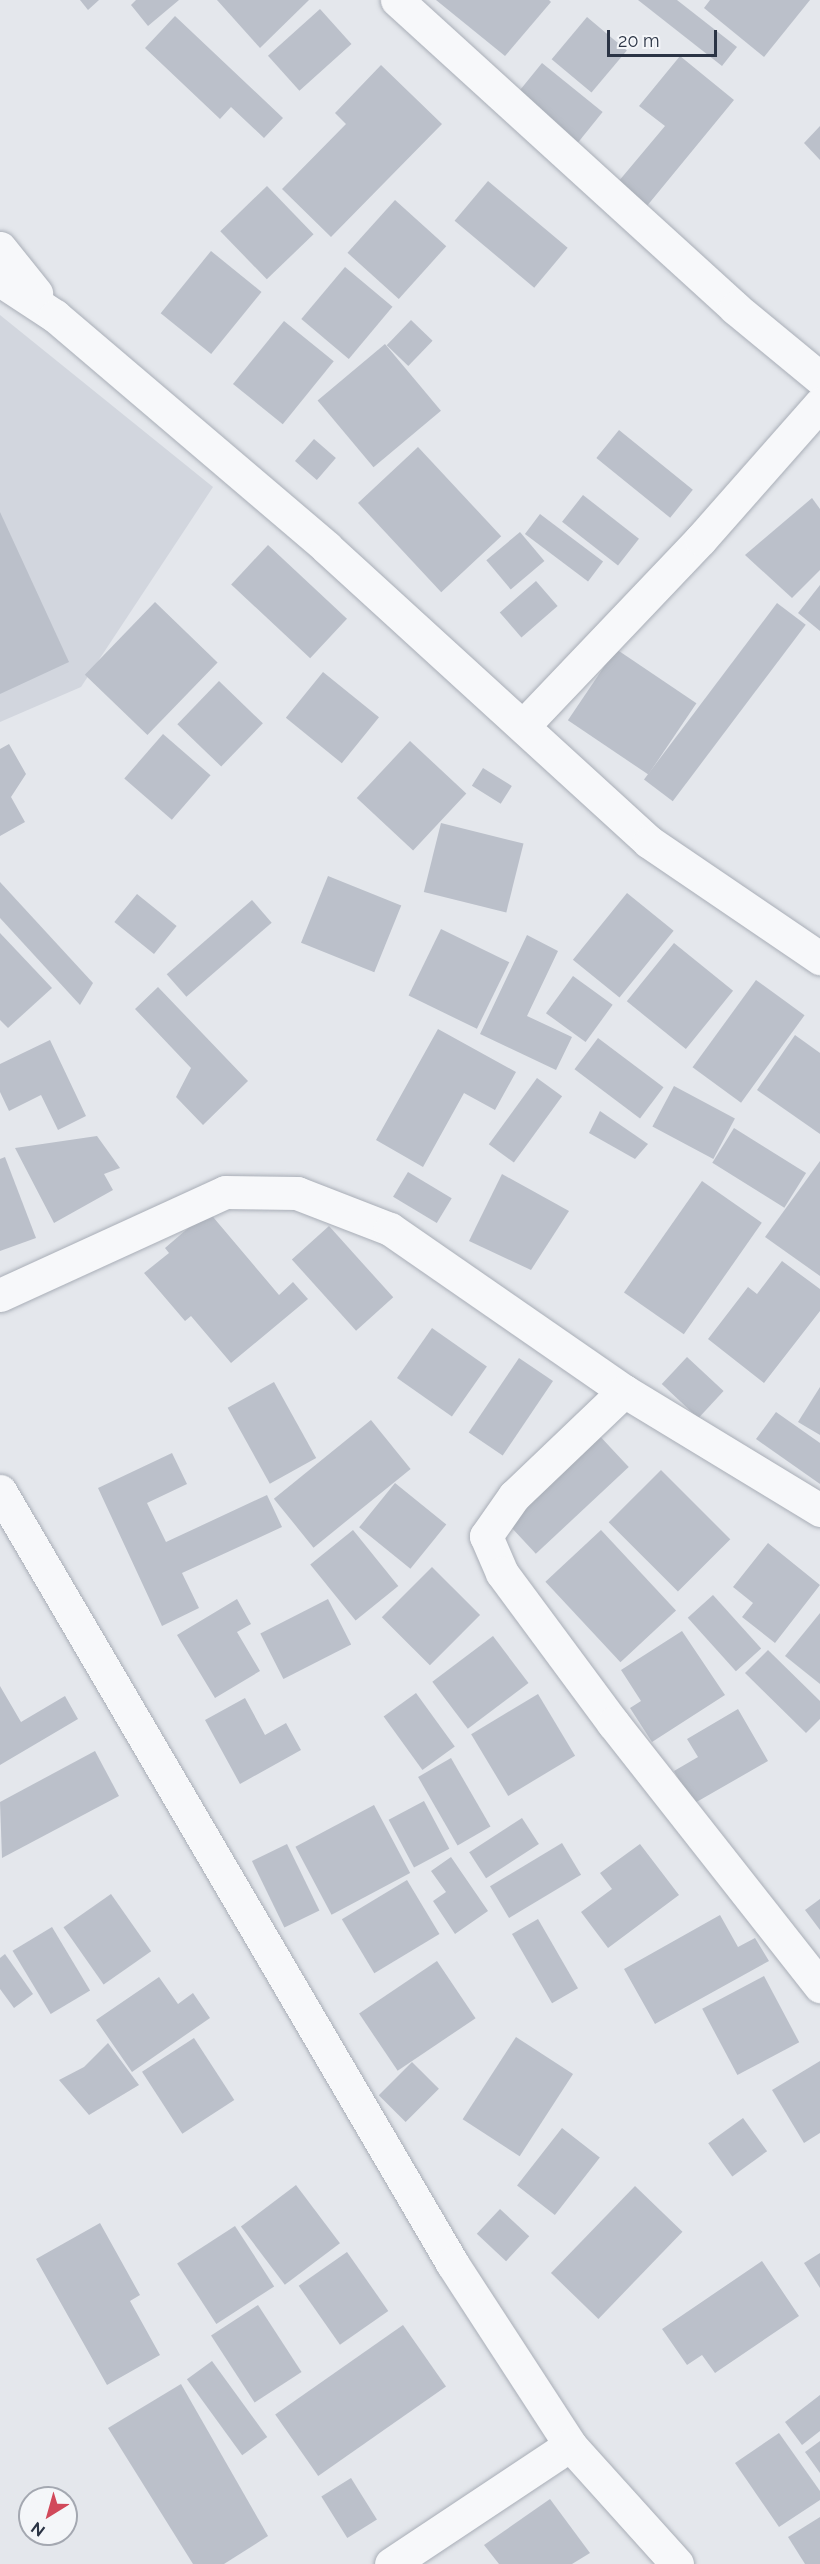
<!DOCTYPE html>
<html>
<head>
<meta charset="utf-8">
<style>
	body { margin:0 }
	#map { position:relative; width:820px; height:2564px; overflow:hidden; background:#e4e7ec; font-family:Raleway,sans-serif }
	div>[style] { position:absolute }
	.built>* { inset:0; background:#d2d6de }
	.building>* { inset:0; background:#bbc0ca; transform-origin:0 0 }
	.roads { filter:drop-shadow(0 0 2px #a9aeb7) drop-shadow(0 0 2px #a9aeb7) }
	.minor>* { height:33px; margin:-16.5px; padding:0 16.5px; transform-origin:16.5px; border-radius:16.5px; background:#f7f8fa }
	span { translate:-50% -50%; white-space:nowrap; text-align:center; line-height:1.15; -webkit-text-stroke:4.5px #f4f6f9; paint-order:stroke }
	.north { position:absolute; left:18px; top:2486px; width:60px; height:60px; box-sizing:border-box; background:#f4f6f9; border:2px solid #a4a8b1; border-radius:50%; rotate:217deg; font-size:16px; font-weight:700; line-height:24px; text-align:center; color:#2b3445 }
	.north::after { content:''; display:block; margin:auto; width:21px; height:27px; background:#d1495b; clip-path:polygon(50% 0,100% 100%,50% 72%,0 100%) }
	.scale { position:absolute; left:607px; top:30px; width:110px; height:27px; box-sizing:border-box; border:3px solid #2b3445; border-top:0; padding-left:8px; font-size:18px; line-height:21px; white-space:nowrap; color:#2b3445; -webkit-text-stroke:4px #f4f6f9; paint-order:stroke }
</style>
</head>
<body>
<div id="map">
	<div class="built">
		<div style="clip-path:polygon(0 315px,213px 487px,81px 687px,0 722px)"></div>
	</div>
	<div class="building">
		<div style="clip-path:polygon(80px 0,99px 0,88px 10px)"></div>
		<div style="clip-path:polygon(136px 0,179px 0,148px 26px,131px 5px)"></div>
		<div style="clip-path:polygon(217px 0,309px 0,260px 48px)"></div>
		<div style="clip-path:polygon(436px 0,549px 0,551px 2px,505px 56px)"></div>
		<div style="clip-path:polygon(638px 0,677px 0,737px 47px,722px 66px)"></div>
		<div style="clip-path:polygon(710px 0,810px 0,764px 57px,704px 8px)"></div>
		<div style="left:320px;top:9px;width:47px;height:70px;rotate:48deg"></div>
		<div style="clip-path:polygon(175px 16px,283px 118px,264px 138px,231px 107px,220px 119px,145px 48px)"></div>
		<div style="left:587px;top:17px;width:52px;height:55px;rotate:40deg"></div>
		<div style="clip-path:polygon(680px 56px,734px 100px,642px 212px,613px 188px,665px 126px,639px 106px)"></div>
		<div style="left:542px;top:63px;width:78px;height:40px;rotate:39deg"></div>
		<div style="clip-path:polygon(381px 65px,442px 124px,331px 237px,282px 189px,346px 124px,335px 113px)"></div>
		<div style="clip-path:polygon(820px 126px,820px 160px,804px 143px)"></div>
		<div style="left:488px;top:181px;width:104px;height:52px;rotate:40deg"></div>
		<div style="left:267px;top:186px;width:67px;height:65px;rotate:46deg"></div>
		<div style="left:395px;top:200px;width:69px;height:71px;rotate:42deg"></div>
		<div style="left:211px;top:251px;width:65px;height:80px;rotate:39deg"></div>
		<div style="left:345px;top:267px;width:62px;height:68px;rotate:40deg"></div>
		<div style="left:411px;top:320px;width:30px;height:35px;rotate:44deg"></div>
		<div style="left:284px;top:321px;width:64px;height:81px;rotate:39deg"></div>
		<div style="left:385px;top:344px;width:87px;height:88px;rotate:50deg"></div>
		<div style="left:619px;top:430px;width:95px;height:36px;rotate:39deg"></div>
		<div style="left:314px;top:439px;width:29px;height:29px;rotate:41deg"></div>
		<div style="left:418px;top:447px;width:122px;height:82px;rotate:47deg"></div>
		<div style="left:583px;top:495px;width:71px;height:34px;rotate:38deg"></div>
		<div style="clip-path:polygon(812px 498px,820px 509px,820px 570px,792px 598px,745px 555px)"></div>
		<div style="clip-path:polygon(0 512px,69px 662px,0 694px)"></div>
		<div style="left:540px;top:514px;width:79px;height:25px;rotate:37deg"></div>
		<div style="left:520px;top:532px;width:38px;height:44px;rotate:50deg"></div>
		<div style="left:268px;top:545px;width:108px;height:54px;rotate:43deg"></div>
		<div style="left:536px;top:581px;width:33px;height:48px;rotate:49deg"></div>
		<div style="clip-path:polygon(820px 585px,820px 631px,798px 613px)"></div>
		<div style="left:155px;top:602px;width:87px;height:101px;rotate:44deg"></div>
		<div style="left:777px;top:603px;width:36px;height:221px;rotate:37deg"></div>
		<div style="left:616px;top:649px;width:97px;height:86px;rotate:34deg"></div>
		<div style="left:323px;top:672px;width:72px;height:59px;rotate:39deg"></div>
		<div style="left:219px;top:681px;width:61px;height:60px;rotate:44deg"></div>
		<div style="left:163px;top:734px;width:63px;height:59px;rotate:41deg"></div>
		<div style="left:410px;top:741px;width:77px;height:78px;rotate:43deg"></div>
		<div style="clip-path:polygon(9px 744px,26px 774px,11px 797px,25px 822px,0 836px,0 749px)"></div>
		<div style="left:483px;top:768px;width:34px;height:21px;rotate:32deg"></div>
		<div style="left:441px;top:823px;width:85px;height:71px;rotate:14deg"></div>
		<div style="left:328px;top:876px;width:79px;height:72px;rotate:22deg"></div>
		<div style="clip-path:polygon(0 882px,93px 983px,80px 1005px,0 918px)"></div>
		<div style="left:627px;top:893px;width:60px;height:86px;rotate:39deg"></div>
		<div style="left:137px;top:894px;width:51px;height:36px;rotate:39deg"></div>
		<div style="left:252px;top:900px;width:30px;height:113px;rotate:49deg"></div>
		<div style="left:441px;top:929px;width:76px;height:74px;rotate:26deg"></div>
		<div style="clip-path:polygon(0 933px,52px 988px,8px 1028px,0 1020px)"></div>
		<div style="clip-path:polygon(527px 935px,558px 951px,527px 1016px,572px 1037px,556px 1070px,480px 1034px)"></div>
		<div style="left:674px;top:943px;width:76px;height:75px;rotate:39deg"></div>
		<div style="left:573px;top:976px;width:49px;height:46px;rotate:36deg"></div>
		<div style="left:756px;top:980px;width:60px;height:108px;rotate:36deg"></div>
		<div style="clip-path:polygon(158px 987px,248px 1081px,203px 1125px,176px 1097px,191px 1068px,135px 1009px)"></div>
		<div style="clip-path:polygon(438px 1029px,516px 1072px,495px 1110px,464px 1093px,423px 1167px,376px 1140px)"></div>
		<div style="clip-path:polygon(795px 1035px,820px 1053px,820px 1134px,757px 1090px)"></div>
		<div style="left:598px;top:1038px;width:82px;height:39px;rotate:37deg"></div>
		<div style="clip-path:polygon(50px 1040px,86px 1116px,58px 1130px,41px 1095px,9px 1111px,0 1092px,0 1064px)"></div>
		<div style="left:537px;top:1078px;width:31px;height:82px;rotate:36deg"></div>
		<div style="left:674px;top:1086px;width:69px;height:46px;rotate:28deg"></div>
		<div style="clip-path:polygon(600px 1111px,648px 1144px,635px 1159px,589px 1133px)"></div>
		<div style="left:734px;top:1128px;width:85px;height:41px;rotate:32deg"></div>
		<div style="clip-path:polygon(97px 1136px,120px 1168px,104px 1174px,113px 1190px,54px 1223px,15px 1148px)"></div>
		<div style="clip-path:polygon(5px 1157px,36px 1238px,0 1251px,0 1159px)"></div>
		<div style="clip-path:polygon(820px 1161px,820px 1276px,765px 1237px)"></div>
		<div style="left:408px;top:1172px;width:51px;height:29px;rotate:31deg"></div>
		<div style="clip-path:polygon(502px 1174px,569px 1211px,531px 1270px,469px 1241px)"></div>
		<div style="left:702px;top:1181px;width:73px;height:136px;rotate:35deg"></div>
		<div style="clip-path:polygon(208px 1211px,279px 1295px,293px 1282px,308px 1299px,231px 1363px,191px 1316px,185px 1321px,144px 1273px,169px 1253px,165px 1248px)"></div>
		<div style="left:329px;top:1226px;width:96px;height:50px;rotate:48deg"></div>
		<div style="clip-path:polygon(782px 1261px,820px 1289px,820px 1311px,764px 1383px,708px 1339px,748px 1287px,757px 1294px)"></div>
		<div style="left:432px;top:1328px;width:67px;height:61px;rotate:35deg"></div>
		<div style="left:687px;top:1357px;width:50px;height:37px;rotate:43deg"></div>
		<div style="left:519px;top:1358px;width:41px;height:90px;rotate:34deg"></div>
		<div style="left:274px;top:1382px;width:87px;height:53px;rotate:61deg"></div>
		<div style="clip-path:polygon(820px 1387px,820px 1435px,798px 1422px)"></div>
		<div style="clip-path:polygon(776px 1412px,820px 1443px,820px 1484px,756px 1439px)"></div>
		<div style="left:371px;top:1420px;width:63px;height:125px;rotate:51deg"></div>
		<div style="left:596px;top:1432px;width:48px;height:127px;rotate:47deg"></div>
		<div style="clip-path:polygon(172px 1453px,187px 1484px,147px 1503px,166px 1542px,267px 1495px,282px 1527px,182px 1573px,199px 1608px,162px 1626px,98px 1488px)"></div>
		<div style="left:661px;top:1470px;width:98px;height:74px;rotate:45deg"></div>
		<div style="left:395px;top:1483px;width:66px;height:57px;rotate:39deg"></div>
		<div style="left:353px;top:1530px;width:72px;height:55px;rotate:51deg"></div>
		<div style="left:601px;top:1530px;width:110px;height:76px;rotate:47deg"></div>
		<div style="clip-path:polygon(768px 1543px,820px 1585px,775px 1643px,742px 1617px,753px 1603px,733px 1587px)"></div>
		<div style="left:432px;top:1567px;width:68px;height:71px;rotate:45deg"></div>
		<div style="left:713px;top:1595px;width:72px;height:34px;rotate:48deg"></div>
		<div style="clip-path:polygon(237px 1599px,251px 1624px,237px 1632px,260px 1671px,215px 1698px,177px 1635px)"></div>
		<div style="left:328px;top:1599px;width:51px;height:76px;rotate:63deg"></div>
		<div style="clip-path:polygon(820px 1613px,820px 1684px,785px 1656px)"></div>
		<div style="clip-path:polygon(682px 1631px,725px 1695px,652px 1742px,630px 1708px,641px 1701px,621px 1670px)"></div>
		<div style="left:493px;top:1636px;width:59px;height:76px;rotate:53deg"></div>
		<div style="clip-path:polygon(768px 1650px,820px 1701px,820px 1719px,806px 1733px,745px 1673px)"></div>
		<div style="clip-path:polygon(0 1686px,21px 1722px,65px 1696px,78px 1719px,0 1765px)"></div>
		<div style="left:416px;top:1693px;width:66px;height:40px;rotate:54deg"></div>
		<div style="left:538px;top:1694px;width:72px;height:78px;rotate:59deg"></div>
		<div style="clip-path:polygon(245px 1698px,265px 1735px,286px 1723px,301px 1750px,240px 1784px,205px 1720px)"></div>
		<div style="clip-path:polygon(738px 1709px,768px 1761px,693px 1804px,674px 1771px,698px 1757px,687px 1739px)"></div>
		<div style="clip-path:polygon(95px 1751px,119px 1796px,2px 1858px,0 1802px)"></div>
		<div style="left:451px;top:1758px;width:79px;height:38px;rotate:60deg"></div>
		<div style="left:424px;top:1801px;width:54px;height:40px;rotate:62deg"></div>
		<div style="left:374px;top:1805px;width:77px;height:89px;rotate:62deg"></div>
		<div style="left:522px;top:1818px;width:31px;height:63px;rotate:57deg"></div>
		<div style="left:562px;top:1843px;width:37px;height:84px;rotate:59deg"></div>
		<div style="left:287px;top:1844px;width:74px;height:39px;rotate:64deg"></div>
		<div style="clip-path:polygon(640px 1844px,679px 1895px,608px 1948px,581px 1912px,612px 1889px,600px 1873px)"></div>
		<div style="clip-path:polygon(451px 1857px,488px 1911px,455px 1934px,433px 1901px,446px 1892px,431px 1871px)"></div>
		<div style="left:407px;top:1880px;width:63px;height:76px;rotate:59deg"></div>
		<div style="left:111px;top:1894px;width:70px;height:58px;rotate:55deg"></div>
		<div style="clip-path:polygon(820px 1899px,820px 1930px,805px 1910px)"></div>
		<div style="clip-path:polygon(720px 1915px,738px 1947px,755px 1938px,769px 1961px,655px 2024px,624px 1969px)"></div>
		<div style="left:538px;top:1919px;width:80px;height:30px;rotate:60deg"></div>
		<div style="left:52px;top:1927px;width:74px;height:46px;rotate:59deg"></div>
		<div style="clip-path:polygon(5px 1954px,33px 1994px,14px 2008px,0 1989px,0 1958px)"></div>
		<div style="left:437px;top:1961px;width:69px;height:94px;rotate:56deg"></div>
		<div style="left:764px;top:1976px;width:75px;height:70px;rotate:62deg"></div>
		<div style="clip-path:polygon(159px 1977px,178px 2004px,193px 1993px,210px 2018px,132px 2072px,96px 2020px)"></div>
		<div style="left:516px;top:2037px;width:68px;height:98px;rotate:33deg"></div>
		<div style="left:194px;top:2038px;width:74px;height:62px;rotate:57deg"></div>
		<div style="clip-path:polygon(108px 2043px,139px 2085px,89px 2115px,59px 2080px,84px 2067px)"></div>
		<div style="clip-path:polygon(820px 2061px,820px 2133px,804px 2143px,772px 2090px)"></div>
		<div style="left:412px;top:2062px;width:38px;height:47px;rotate:45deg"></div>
		<div style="left:743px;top:2118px;width:41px;height:43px;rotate:54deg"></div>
		<div style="left:562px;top:2128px;width:48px;height:73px;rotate:38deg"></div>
		<div style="left:296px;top:2185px;width:73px;height:69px;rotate:53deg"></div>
		<div style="left:635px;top:2186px;width:66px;height:121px;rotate:44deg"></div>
		<div style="left:500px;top:2209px;width:40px;height:34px;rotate:43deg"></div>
		<div style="clip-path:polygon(100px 2223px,140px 2295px,130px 2301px,160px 2355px,107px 2385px,36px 2259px)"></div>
		<div style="left:235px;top:2226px;width:72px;height:69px;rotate:57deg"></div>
		<div style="left:347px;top:2252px;width:72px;height:59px;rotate:55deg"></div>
		<div style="clip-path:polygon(820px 2253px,820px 2288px,804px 2263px)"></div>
		<div style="clip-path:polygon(762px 2261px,799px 2316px,715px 2373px,702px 2355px,687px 2365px,662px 2329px)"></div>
		<div style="left:258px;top:2305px;width:80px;height:56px;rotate:57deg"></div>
		<div style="left:403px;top:2325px;width:75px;height:156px;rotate:55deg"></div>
		<div style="left:212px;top:2361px;width:94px;height:31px;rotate:54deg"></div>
		<div style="clip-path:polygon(181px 2384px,268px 2536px,224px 2564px,193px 2564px,108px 2428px)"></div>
		<div style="clip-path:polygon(820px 2395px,820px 2431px,802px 2445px,785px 2422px)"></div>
		<div style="clip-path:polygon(779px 2433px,820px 2491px,820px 2500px,779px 2527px,735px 2463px)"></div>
		<div style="clip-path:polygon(820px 2441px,820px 2473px,805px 2452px)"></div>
		<div style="left:351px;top:2478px;width:49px;height:35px;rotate:58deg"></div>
		<div style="clip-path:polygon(550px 2499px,590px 2553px,572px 2564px,499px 2564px,484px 2545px)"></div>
		<div style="clip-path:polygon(820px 2517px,820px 2564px,805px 2564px,788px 2537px)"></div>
	</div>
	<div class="roads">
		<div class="minor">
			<div style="left:397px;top:0;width:457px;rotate:42.3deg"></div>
			<div style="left:735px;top:308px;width:110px;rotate:39.5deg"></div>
			<div style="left:0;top:248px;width:58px;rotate:51.3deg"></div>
			<div style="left:0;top:280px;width:66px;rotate:33.2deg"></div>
			<div style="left:55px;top:316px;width:356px;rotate:40.4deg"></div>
			<div style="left:326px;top:547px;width:437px;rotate:42.4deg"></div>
			<div style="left:649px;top:842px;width:207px;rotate:34.2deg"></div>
			<div style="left:523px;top:726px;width:258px;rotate:-46.4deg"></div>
			<div style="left:701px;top:539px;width:180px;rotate:-48.6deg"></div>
			<div style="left:0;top:1295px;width:247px;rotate:-24.6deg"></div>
			<div style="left:225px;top:1192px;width:72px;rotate:0.8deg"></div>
			<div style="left:297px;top:1193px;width:100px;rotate:21.2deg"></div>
			<div style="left:390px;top:1229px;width:285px;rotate:34.7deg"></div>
			<div style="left:0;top:1491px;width:895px;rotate:59.65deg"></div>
			<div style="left:452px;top:2263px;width:217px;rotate:57deg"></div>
			<div style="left:570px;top:2445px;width:160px;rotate:48deg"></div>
			<div style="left:820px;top:1510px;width:229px;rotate:-148.7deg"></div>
			<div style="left:624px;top:1391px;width:152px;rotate:136.3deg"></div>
			<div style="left:514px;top:1496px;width:49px;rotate:125deg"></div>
			<div style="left:486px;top:1536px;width:40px;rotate:66.6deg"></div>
			<div style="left:502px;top:1573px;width:187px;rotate:53.5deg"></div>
			<div style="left:613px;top:1723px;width:335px;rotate:51.8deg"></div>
			<div style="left:391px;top:2564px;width:215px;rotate:-33.6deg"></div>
		</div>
	</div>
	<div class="north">N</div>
	<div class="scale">20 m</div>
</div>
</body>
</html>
